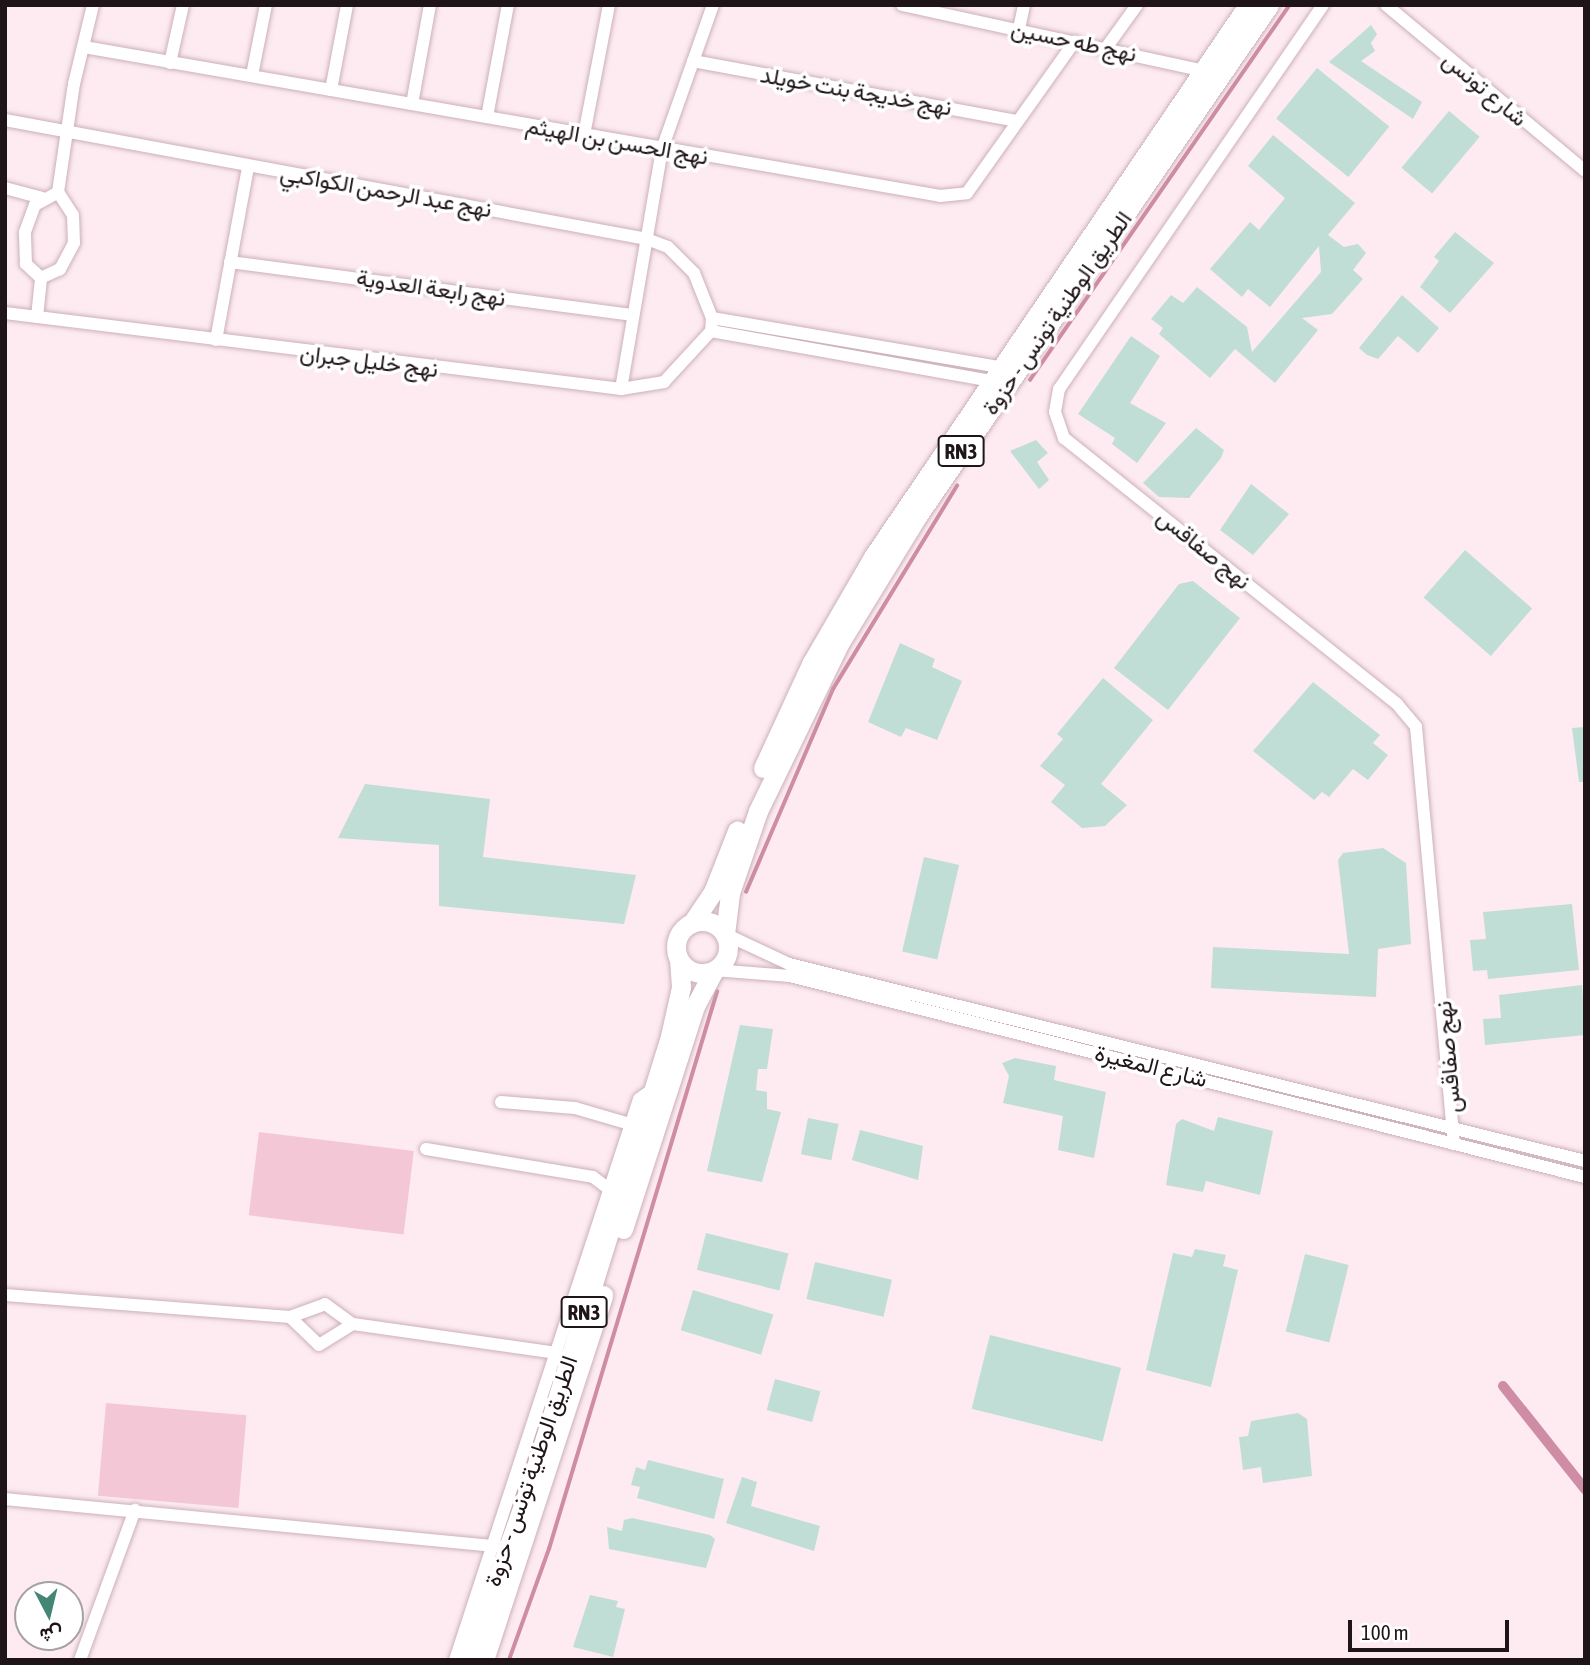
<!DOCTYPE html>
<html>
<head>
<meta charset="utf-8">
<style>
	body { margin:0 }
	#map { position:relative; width:1590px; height:1665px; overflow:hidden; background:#fdebf1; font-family:"Asap Condensed",Vazirmatn,sans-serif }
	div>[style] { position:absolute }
	.green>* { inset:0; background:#f4c7d7; transform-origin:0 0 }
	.stream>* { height:3.5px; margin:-1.75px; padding:0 1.75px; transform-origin:1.75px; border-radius:1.75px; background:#ce8ca5 }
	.canal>* { height:10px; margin:-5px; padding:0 5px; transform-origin:5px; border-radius:5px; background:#ce8ca5 }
	.building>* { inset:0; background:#c0ded5; transform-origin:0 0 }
	.roads { filter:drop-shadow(0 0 2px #ccb0b9) drop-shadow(0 0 2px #ccb0b9) }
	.minor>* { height:12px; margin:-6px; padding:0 6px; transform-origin:6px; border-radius:6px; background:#fff }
	.primary>* { height:19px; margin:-9.5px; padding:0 9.5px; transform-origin:9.5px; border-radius:9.5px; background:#fff }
	.primary>.ring { margin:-9.5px; padding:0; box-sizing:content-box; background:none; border:19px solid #fff; border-radius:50% }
	span { translate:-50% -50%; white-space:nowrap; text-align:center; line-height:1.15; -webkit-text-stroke:7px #fff; paint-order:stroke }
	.shield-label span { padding:2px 5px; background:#fff; border:2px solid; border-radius:5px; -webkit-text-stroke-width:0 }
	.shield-label { font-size:21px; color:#1f1519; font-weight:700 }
	.street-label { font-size:23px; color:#1f1519 }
	.frame { position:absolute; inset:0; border:7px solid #1f1519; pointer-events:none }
	.north { position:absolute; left:14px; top:1581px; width:70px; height:70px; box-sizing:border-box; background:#fff; border:2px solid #a5a1a3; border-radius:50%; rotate:173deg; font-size:19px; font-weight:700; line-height:28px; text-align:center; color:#1f1519 }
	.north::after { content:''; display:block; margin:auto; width:24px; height:32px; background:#448575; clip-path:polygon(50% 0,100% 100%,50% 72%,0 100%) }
	.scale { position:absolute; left:1348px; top:1620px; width:161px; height:32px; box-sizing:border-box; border:4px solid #1f1519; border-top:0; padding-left:9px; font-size:21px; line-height:24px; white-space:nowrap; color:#1f1519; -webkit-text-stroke:5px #fff; paint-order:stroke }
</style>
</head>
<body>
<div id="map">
	<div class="green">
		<div style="left:259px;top:1132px;width:156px;height:84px;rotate:7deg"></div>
		<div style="left:106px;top:1403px;width:141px;height:93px;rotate:5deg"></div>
	</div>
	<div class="stream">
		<div style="left:1030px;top:380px;width:456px;rotate:-55.3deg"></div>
		<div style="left:746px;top:892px;width:221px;rotate:-66.8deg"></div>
		<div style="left:833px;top:689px;width:238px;rotate:-58.6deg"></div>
		<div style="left:509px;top:1660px;width:118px;rotate:-70.2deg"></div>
		<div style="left:549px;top:1549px;width:582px;rotate:-73.22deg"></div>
	</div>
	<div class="canal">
		<div style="left:1503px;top:1386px;width:132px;rotate:51.5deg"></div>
	</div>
	<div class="building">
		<div style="clip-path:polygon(1371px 25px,1377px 34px,1371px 43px,1375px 51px,1361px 61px,1422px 102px,1413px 119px,1329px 62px)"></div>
		<div style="left:1317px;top:68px;width:93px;height:65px;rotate:39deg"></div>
		<div style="left:1449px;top:111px;width:40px;height:74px;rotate:40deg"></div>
		<div style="clip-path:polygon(1273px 135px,1355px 203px,1328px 235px,1344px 247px,1358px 244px,1366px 253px,1353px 270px,1363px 279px,1332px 314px,1302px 318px,1318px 330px,1275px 383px,1235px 349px,1210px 378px,1159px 334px,1163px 328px,1151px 319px,1171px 295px,1183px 303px,1197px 287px,1247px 327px,1252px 352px,1321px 272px,1319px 246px,1270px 307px,1248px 289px,1242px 297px,1210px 269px,1250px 222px,1259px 230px,1285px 198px,1248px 166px)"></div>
		<div style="clip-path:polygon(1455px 232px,1494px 263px,1450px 313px,1420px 287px,1439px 261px,1434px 257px)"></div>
		<div style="clip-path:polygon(1402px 295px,1439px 328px,1418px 353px,1398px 336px,1378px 359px,1367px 355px,1359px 348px)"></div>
		<div style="clip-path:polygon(1131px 336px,1160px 356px,1130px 403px,1166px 423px,1137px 463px,1112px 444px,1115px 438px,1078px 414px)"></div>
		<div style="clip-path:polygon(1196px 428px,1224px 450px,1221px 458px,1189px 498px,1159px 497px,1143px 483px)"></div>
		<div style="clip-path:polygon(1036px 440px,1048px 453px,1037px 462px,1049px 480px,1039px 489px,1010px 451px)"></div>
		<div style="clip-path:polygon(1251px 484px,1289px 514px,1253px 555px,1220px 530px)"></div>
		<div style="left:1465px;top:550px;width:89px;height:63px;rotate:41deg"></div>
		<div style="clip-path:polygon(1193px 581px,1240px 618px,1168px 710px,1114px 668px,1179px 584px)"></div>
		<div style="clip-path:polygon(900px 643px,935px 659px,932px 667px,962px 681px,937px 740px,906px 728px,901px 737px,868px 722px)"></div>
		<div style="clip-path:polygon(1103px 678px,1153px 720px,1101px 784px,1127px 805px,1105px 826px,1082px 828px,1051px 802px,1065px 785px,1040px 766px,1063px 739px,1057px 734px)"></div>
		<div style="clip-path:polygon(1313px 682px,1380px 735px,1373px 743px,1388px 755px,1368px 780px,1353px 769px,1329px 797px,1322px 792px,1314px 800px,1253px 751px)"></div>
		<div style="clip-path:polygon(1585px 727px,1585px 782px,1579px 782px,1572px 728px)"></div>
		<div style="clip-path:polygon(365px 784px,490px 799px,483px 857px,636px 875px,624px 924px,439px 906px,439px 845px,338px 838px)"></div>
		<div style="clip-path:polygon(1383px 848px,1406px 863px,1411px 944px,1378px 949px,1376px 997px,1211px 988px,1213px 947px,1349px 954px,1338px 860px,1343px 853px)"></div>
		<div style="left:924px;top:857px;width:36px;height:97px;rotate:13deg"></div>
		<div style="clip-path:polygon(1572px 904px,1579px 970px,1488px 979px,1487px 970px,1473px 971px,1470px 940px,1486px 939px,1483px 912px)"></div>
		<div style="clip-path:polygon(1582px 985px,1585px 1035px,1485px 1045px,1483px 1019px,1501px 1018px,1499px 995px)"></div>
		<div style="clip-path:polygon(740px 1025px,773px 1029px,767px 1069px,758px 1069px,756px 1090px,767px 1092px,767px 1109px,781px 1112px,762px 1182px,707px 1171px)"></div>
		<div style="clip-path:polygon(1015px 1058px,1056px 1066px,1054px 1080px,1106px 1092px,1094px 1158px,1058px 1150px,1063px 1116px,1003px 1103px,1009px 1076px,1002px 1063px)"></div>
		<div style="clip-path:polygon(1218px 1117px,1273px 1131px,1260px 1195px,1206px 1181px,1203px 1192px,1166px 1185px,1176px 1124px,1182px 1119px,1214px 1131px)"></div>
		<div style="left:808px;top:1118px;width:31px;height:37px;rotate:11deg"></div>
		<div style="clip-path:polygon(860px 1130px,923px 1146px,918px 1180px,852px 1160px)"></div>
		<div style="left:706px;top:1233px;width:85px;height:38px;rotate:14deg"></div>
		<div style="clip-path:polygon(1195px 1249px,1226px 1255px,1223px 1266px,1238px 1270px,1211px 1387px,1146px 1370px,1173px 1253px,1192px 1257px)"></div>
		<div style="left:1305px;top:1254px;width:45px;height:80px;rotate:14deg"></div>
		<div style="left:815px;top:1262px;width:79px;height:38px;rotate:13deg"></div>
		<div style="left:693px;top:1290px;width:84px;height:42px;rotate:17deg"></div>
		<div style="left:990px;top:1335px;width:135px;height:76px;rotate:14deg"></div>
		<div style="left:775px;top:1379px;width:47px;height:32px;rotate:15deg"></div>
		<div style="clip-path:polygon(1298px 1413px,1307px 1419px,1312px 1476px,1263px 1483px,1261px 1467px,1243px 1470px,1239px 1437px,1248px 1436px,1251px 1421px)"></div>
		<div style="clip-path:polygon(648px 1460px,724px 1479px,714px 1519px,637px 1498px,640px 1487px,631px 1485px,636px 1467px,645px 1470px)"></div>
		<div style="clip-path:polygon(742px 1477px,757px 1482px,751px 1506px,820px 1526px,814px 1551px,726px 1523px)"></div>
		<div style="clip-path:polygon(632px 1518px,710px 1535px,715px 1539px,706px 1568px,609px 1549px,607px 1527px,622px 1531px,624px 1520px)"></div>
		<div style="clip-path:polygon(590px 1595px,618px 1601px,616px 1607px,625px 1609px,613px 1657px,573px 1647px)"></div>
	</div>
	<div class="roads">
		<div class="minor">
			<div style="left:902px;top:5px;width:309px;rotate:12.3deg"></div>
			<div style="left:1323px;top:5px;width:466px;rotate:124.5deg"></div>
			<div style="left:1059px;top:389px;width:23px;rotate:100deg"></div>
			<div style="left:1055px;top:412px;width:28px;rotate:71deg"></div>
			<div style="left:1064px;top:438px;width:426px;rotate:38.6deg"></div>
			<div style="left:1397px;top:704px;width:30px;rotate:50deg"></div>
			<div style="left:1416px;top:727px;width:419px;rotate:84.8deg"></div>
			<div style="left:1386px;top:5px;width:259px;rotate:39.8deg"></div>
			<div style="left:1019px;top:29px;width:25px;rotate:-78deg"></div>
			<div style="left:84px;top:47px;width:869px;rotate:9.87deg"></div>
			<div style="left:940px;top:196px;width:27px;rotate:-6deg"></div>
			<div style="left:967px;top:193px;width:186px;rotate:-54.6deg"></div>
			<div style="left:1106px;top:48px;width:53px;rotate:-54.2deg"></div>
			<div style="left:693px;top:61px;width:330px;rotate:10.5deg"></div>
			<div style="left:170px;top:63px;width:59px;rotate:-77.4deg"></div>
			<div style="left:252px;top:75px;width:71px;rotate:-78.7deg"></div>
			<div style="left:331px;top:90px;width:86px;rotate:-79.3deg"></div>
			<div style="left:412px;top:104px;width:101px;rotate:-79.7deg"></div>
			<div style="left:487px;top:117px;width:114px;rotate:-79.4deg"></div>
			<div style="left:5px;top:120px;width:653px;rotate:10.5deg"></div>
			<div style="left:647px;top:239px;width:22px;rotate:21deg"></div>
			<div style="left:668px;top:247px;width:37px;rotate:45deg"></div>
			<div style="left:694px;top:273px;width:48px;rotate:68.2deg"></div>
			<div style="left:712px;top:318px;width:13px;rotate:94deg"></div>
			<div style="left:584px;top:135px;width:132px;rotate:-79.1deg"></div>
			<div style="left:5px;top:188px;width:38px;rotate:15deg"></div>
			<div style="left:58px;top:192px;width:27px;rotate:57deg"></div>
			<div style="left:73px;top:215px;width:28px;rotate:88deg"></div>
			<div style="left:74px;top:243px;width:30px;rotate:118deg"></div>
			<div style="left:60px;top:269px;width:21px;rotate:155deg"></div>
			<div style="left:41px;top:278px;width:21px;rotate:-137deg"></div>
			<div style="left:26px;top:264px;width:32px;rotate:-92deg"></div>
			<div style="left:25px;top:232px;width:29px;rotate:-70deg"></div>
			<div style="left:35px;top:205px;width:26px;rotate:-29deg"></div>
			<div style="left:58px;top:192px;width:109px;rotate:-81.6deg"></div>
			<div style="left:74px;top:84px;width:81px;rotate:-76.5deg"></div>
			<div style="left:230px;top:262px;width:405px;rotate:7.5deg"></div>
			<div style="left:5px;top:313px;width:621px;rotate:7.03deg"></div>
			<div style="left:621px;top:389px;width:44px;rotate:-9.2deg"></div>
			<div style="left:664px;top:382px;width:69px;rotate:-47.3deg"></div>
			<div style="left:37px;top:317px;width:39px;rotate:-84deg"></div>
			<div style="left:712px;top:318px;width:292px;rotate:9.7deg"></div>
			<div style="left:711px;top:331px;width:284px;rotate:10.1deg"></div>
			<div style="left:216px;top:340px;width:176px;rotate:-79.5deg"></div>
			<div style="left:621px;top:389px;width:243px;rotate:-80.3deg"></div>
			<div style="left:662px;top:149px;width:153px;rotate:-70.5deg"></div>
			<div style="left:725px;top:934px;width:71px;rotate:25.1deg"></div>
			<div style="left:789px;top:964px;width:820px;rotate:13.9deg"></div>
			<div style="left:714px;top:970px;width:76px;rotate:4.5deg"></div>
			<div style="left:790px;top:976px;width:820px;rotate:14.19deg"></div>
			<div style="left:501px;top:1102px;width:74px;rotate:4.6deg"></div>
			<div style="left:575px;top:1108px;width:57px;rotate:16.2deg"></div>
			<div style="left:426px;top:1149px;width:169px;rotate:9.5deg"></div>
			<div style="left:593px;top:1177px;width:20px;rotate:37deg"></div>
			<div style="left:5px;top:1295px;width:286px;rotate:4.4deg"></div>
			<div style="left:290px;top:1317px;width:37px;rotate:-20deg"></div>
			<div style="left:325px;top:1304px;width:34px;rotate:36deg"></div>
			<div style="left:353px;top:1324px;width:206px;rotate:8.1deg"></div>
			<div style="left:290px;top:1317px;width:40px;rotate:44deg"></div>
			<div style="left:319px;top:1345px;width:40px;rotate:-32deg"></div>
			<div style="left:5px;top:1499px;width:499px;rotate:5.5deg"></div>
			<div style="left:80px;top:1660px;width:160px;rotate:-69.9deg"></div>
			<div style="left:455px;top:1660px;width:590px;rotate:-71.84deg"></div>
			<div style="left:639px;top:1099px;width:17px;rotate:-36deg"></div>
		</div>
		<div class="primary">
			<div style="left:763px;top:768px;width:115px;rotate:-65.2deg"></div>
			<div style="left:811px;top:664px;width:124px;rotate:-59.9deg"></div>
			<div style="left:873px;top:557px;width:667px;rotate:-55.81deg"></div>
			<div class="ring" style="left:676px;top:921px;width:33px;height:33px"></div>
			<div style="left:692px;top:923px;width:37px;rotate:-56deg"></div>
			<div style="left:713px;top:892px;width:66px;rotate:-68.5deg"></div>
			<div style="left:725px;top:934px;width:41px;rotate:-83deg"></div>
			<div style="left:730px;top:893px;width:87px;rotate:-71.1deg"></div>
			<div style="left:758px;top:811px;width:186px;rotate:-64.1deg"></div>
			<div style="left:839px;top:644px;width:151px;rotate:-58.5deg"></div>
			<div style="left:918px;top:515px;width:619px;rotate:-55.46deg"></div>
			<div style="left:623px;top:1229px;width:234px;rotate:-72.1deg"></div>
			<div style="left:695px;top:1006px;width:40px;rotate:-62deg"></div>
			<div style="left:468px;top:1660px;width:185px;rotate:-70.4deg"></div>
			<div style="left:530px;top:1486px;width:471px;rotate:-72.7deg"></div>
			<div style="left:670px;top:1036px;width:50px;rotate:-77.3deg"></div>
			<div style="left:681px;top:987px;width:27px;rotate:-94deg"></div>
			<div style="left:484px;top:1660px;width:384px;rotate:-71.9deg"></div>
		</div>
	</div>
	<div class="shield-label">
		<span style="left:961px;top:451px">RN3</span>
		<span style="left:584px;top:1312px">RN3</span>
	</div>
	<div class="street-label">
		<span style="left:1074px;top:41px;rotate:12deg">نهج طه حسين</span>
		<span style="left:1485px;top:89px;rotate:40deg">شارع تونس</span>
		<span style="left:856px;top:91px;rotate:10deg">نهج خديجة بنت خويلد</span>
		<span style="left:617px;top:141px;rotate:10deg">نهج الحسن بن الهيثم</span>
		<span style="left:386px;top:191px;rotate:10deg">نهج عبد الرحمن الكواكبي</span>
		<span style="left:431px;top:288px;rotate:8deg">نهج رابعة العدوية</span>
		<span style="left:1057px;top:313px;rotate:-55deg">الطريق الوطنية تونس - حزوة</span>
		<span style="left:369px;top:361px;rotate:7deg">نهج خليل جبران</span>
		<span style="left:1204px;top:549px;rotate:39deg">نهج صفاقس</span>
		<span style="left:1448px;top:1057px;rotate:-95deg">نهج صفاقس</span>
		<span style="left:1151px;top:1066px;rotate:14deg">شارع المغيرة</span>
		<span style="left:531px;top:1471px;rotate:-71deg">الطريق الوطنية تونس - حزوة</span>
	</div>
	<div class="frame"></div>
	<div class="north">ش</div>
	<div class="scale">100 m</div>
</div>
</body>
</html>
